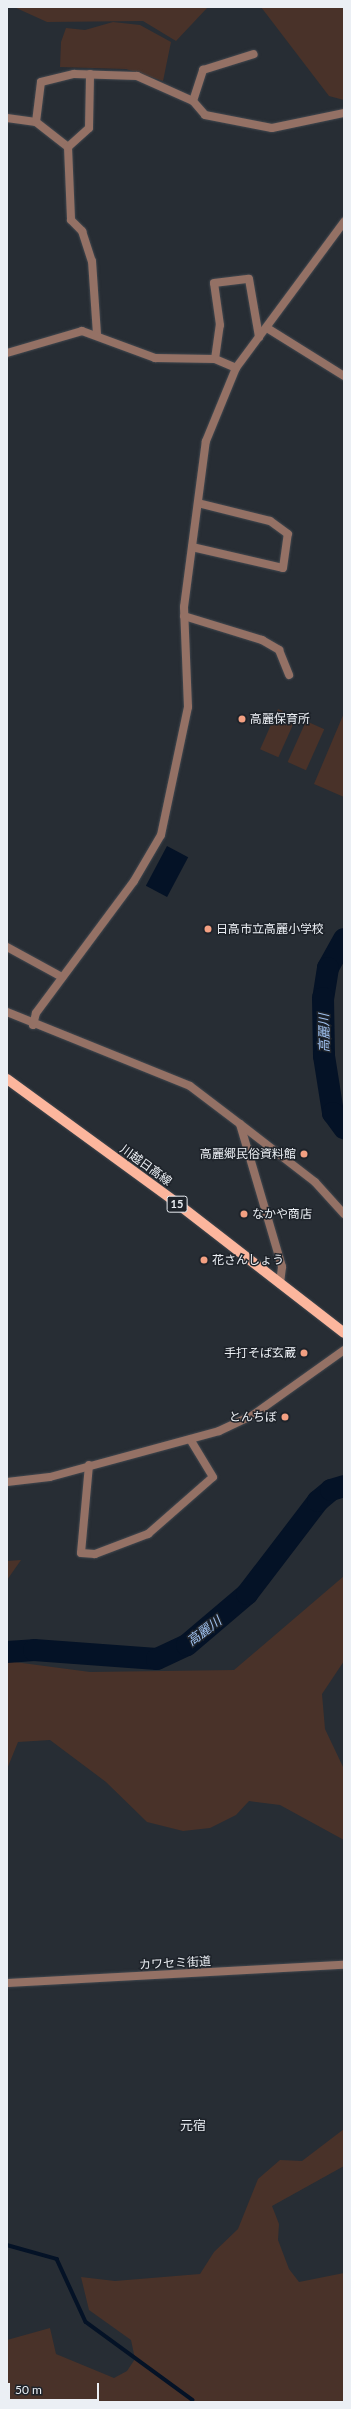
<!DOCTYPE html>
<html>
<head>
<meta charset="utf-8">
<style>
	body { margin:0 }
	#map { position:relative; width:351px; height:2409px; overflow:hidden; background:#272d34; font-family:Lato,"Noto Sans JP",sans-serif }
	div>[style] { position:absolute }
	.green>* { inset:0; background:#493229; transform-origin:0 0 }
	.water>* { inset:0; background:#041226; transform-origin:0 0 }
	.stream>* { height:3.5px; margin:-1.75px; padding:0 1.75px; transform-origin:1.75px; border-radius:1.75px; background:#041226 }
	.river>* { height:22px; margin:-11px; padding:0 11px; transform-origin:11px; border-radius:11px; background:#041226 }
	.roads { filter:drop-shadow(0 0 1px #42484f) drop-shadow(0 0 1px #42484f) }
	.minor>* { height:8px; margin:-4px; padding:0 4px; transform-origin:4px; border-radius:4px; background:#947165 }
	.tertiary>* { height:8px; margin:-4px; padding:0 4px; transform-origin:4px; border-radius:4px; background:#947165 }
	.primary>* { height:10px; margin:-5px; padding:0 5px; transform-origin:5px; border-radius:5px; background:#fcb69d }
	.dots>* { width:11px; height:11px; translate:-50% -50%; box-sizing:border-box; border:2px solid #1e232a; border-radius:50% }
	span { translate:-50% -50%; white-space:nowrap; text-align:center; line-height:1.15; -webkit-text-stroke:3px #1e232a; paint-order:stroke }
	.shield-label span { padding:1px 3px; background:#1e232a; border:1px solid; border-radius:3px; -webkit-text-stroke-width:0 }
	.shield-label { font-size:11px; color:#ebeff4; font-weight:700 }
	.poi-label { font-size:12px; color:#ebeff4 }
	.left { translate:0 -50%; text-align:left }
	.right { translate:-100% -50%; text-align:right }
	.street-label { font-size:12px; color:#ebeff4 }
	.water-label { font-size:13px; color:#a0c2f0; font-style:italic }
	.neighbourhood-label { font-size:13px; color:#ebeff4 }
	.frame { position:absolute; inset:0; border:8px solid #ebeff4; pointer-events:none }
	.scale { position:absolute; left:8px; top:2383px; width:91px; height:18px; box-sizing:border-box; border:2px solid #ebeff4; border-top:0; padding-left:5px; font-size:12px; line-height:14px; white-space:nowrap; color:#ebeff4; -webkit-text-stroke:3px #1e232a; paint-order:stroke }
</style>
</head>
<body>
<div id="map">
	<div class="green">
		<div style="clip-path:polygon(14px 7px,208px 7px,176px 41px,143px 21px,47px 22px)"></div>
		<div style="clip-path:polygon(261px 7px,344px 7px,344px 100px,329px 96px)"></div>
		<div style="clip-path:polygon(113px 22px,140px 25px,171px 42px,163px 81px,126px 69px,60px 67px,61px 42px,66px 28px,85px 30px)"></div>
		<div style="left:278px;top:709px;width:20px;height:44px;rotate:24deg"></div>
		<div style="clip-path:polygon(344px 713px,344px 797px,314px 784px)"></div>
		<div style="left:306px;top:721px;width:20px;height:45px;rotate:24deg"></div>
		<div style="clip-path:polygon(21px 1560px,7px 1580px,7px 1561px)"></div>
		<div style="clip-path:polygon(344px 1576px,344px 1661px,322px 1694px,325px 1729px,344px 1769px,344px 1840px,280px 1805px,249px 1801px,236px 1815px,210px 1828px,183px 1831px,147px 1822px,106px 1782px,50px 1740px,18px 1742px,7px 1769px,7px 1661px,90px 1672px,234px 1670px)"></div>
		<div style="clip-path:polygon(344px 2129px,344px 2166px,272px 2206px,279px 2224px,278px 2240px,289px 2269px,299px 2282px,344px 2273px,344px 2402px,7px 2402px,7px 2340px,50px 2328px,56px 2354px,114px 2378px,127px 2371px,135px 2359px,131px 2340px,89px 2310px,81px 2277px,115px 2281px,200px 2274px,214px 2252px,238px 2229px,258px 2179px,280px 2160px,302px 2161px)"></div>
	</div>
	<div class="water">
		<div style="left:167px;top:846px;width:24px;height:45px;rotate:28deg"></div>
	</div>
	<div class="stream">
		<div style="left:7px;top:2245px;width:52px;rotate:15.6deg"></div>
		<div style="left:57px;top:2259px;width:69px;rotate:65.3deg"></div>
		<div style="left:86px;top:2322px;width:132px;rotate:36.1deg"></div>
	</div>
	<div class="river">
		<div style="left:344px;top:939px;width:33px;rotate:119deg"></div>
		<div style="left:328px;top:968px;width:30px;rotate:99deg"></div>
		<div style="left:323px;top:998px;width:58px;rotate:89deg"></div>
		<div style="left:324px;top:1056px;width:58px;rotate:81deg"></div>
		<div style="left:333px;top:1113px;width:19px;rotate:54deg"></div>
		<div style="left:7px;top:1652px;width:27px;rotate:-4deg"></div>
		<div style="left:34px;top:1650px;width:123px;rotate:4.2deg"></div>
		<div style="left:157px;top:1659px;width:33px;rotate:-25deg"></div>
		<div style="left:187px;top:1645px;width:79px;rotate:-40.4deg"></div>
		<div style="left:247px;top:1594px;width:117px;rotate:-52.6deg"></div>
		<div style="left:318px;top:1501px;width:17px;rotate:-40deg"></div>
		<div style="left:331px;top:1490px;width:14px;rotate:-17deg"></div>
	</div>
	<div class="roads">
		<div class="minor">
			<div style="left:193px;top:101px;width:33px;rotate:-72deg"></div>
			<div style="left:203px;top:70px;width:53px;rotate:-17.4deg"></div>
			<div style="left:7px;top:118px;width:29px;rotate:8deg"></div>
			<div style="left:36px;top:122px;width:41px;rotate:38deg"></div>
			<div style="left:68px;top:147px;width:73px;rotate:87.6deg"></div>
			<div style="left:71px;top:220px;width:16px;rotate:45deg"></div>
			<div style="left:82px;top:231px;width:32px;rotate:72deg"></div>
			<div style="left:92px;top:261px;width:74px;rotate:86.1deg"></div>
			<div style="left:36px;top:122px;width:40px;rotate:-82.9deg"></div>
			<div style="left:41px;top:82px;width:34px;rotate:-14deg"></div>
			<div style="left:74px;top:74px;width:63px;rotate:1.8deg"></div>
			<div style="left:137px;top:76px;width:61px;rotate:24.1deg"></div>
			<div style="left:193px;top:101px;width:18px;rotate:49deg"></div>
			<div style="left:205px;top:115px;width:68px;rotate:11deg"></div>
			<div style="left:272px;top:128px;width:74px;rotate:-11.8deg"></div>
			<div style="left:68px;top:147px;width:28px;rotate:-42deg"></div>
			<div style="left:89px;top:128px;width:54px;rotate:-88.9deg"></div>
			<div style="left:267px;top:328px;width:91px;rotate:31.9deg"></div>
			<div style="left:215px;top:359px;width:34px;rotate:-82deg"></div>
			<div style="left:220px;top:325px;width:42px;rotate:-98.1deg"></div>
			<div style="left:214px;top:283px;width:35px;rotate:-7deg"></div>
			<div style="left:249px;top:279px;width:59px;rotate:80.2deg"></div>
			<div style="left:192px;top:547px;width:93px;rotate:13deg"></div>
			<div style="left:283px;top:568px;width:34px;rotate:-82deg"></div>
			<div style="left:288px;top:534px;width:22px;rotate:-144deg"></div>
			<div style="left:270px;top:521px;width:74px;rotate:-166deg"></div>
			<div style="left:184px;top:616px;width:82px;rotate:17.1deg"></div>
			<div style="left:262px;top:640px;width:20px;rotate:30deg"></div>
			<div style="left:279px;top:650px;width:27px;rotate:68deg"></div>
			<div style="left:7px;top:947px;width:63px;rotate:28.6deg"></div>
			<div style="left:7px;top:1012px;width:197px;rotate:22deg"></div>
			<div style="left:190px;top:1086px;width:63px;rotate:37.2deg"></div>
			<div style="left:240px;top:1124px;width:149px;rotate:73.6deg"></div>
			<div style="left:282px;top:1267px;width:17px;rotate:97deg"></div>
			<div style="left:33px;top:1025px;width:12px;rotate:-76deg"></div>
			<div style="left:36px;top:1013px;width:164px;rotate:-53.4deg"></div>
			<div style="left:134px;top:881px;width:53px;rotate:-59.6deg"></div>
			<div style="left:161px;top:835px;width:131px;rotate:-78.1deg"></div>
			<div style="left:188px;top:707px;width:100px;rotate:-92.3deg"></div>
			<div style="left:184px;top:607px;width:167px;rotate:-82.5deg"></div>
			<div style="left:206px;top:441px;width:79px;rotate:-67.7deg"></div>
			<div style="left:236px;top:368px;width:182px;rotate:-53.5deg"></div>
			<div style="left:240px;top:1124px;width:95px;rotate:37.7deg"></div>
			<div style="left:315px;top:1182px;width:43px;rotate:47.8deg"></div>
			<div style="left:89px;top:1465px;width:88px;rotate:95.2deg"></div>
			<div style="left:81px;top:1553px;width:14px;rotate:4deg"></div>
			<div style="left:95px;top:1554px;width:57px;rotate:-20.7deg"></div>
			<div style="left:148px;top:1534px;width:86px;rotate:-41.2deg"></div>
			<div style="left:213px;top:1477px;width:44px;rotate:-121.2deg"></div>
			<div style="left:7px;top:1482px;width:43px;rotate:-6.6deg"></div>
			<div style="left:50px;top:1477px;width:175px;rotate:-15.2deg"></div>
			<div style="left:219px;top:1431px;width:38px;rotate:-25deg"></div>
			<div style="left:253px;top:1415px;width:112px;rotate:-35.5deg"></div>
			<div style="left:7px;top:1983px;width:337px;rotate:-3.1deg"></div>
		</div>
		<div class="tertiary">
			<div style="left:7px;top:353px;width:78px;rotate:-16.3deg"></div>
			<div style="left:82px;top:331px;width:78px;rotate:20.3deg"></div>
			<div style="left:155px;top:358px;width:60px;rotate:1deg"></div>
			<div style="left:215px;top:359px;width:23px;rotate:23deg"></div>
		</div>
		<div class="primary">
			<div style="left:7px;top:1079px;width:207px;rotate:36.1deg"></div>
			<div style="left:174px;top:1201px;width:215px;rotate:37.8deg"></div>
		</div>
	</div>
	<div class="dots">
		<div style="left:242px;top:719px;background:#f3a082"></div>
		<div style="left:208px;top:929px;background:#f3a082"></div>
		<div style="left:304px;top:1154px;background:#f3a082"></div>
		<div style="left:244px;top:1214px;background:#f3a082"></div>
		<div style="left:204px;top:1260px;background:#f3a082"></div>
		<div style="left:304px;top:1353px;background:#f3a082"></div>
		<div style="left:285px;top:1417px;background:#f3a082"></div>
	</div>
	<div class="shield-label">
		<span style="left:177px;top:1204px">15</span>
	</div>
	<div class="poi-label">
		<span class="left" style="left:250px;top:719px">高麗保育所</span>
		<span class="left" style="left:216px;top:929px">日高市立高麗小学校</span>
		<span class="right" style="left:296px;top:1154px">高麗郷民俗資料館</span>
		<span class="left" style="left:252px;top:1214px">なかや商店</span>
		<span class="left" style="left:212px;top:1260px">花さんしょう</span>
		<span class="right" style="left:296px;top:1353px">手打そば玄蔵</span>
		<span class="right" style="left:277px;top:1417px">とんちぼ</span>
	</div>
	<div class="street-label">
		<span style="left:146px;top:1165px;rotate:36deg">川越日高線</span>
		<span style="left:175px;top:1963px;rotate:-3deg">カワセミ街道</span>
	</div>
	<div class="water-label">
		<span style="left:324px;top:1033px;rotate:-91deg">高麗川</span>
		<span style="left:204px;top:1631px;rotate:-37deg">高麗川</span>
	</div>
	<div class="neighbourhood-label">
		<span style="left:193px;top:2125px">元宿</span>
	</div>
	<div class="frame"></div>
	<div class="scale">50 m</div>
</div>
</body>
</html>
